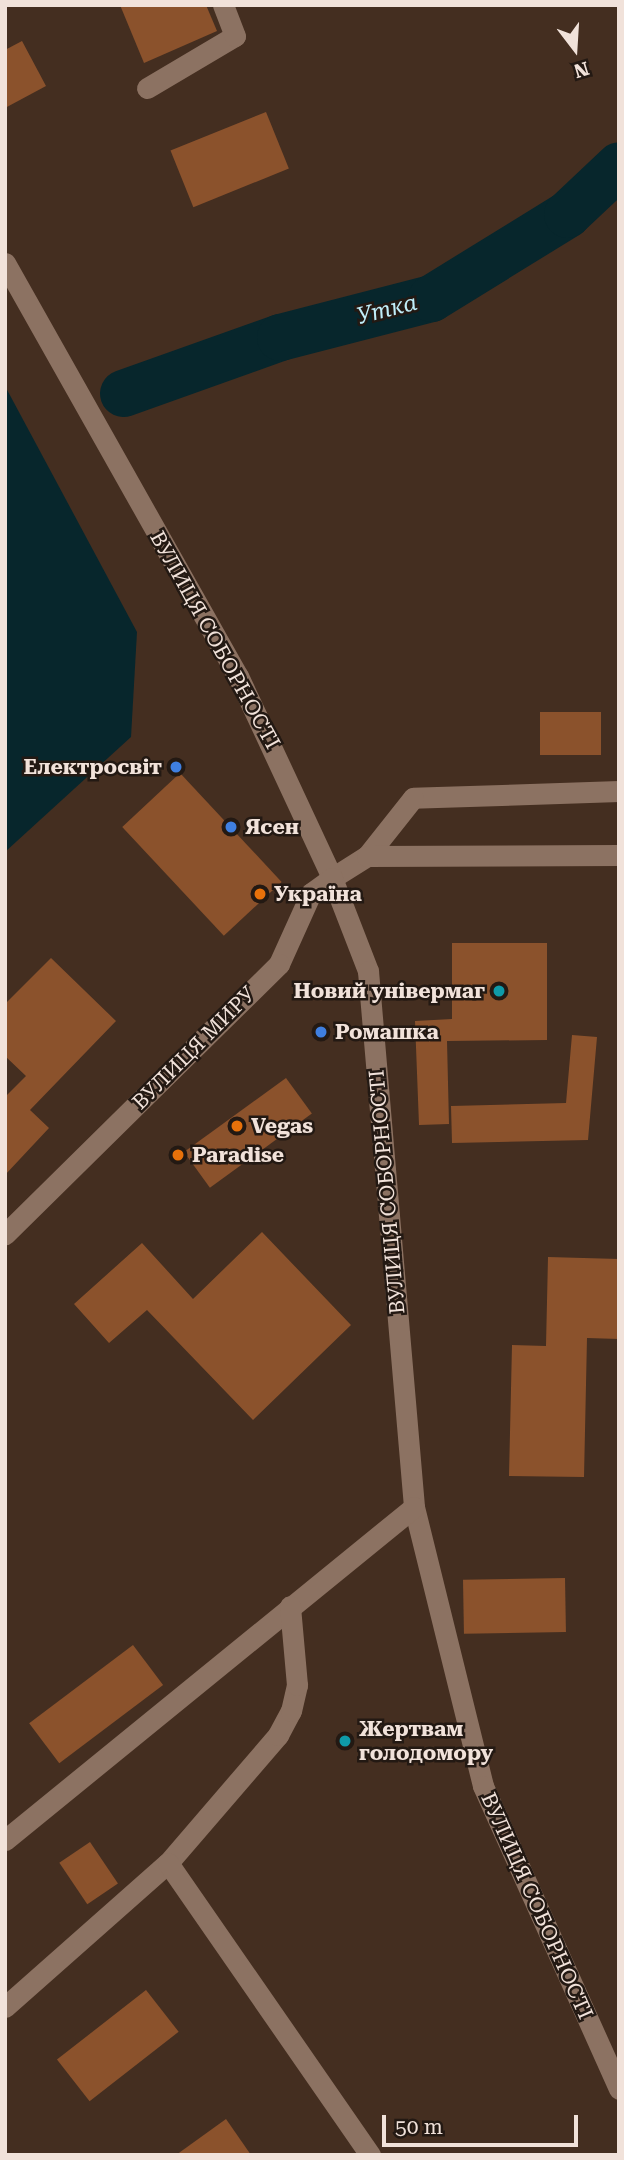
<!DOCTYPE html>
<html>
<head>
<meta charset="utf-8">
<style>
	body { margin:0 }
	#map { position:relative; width:624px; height:2160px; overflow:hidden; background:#442e20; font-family:"Roboto Serif",serif }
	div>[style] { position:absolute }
	.water>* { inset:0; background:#07262c }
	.river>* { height:47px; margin:-23.5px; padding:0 23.5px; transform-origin:23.5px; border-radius:23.5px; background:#07262c }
	.building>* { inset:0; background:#8b522c; transform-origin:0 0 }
	.street>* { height:21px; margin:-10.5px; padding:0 10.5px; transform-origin:10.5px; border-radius:10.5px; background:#8c7262 }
	.secondary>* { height:21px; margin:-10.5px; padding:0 10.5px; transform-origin:10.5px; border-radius:10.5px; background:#8c7262 }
	.dots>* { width:19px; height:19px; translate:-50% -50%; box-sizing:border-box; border:4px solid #231913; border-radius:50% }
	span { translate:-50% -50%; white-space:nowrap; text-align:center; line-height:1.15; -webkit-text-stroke:5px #231913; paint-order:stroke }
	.street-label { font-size:21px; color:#f1e2da }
	.poi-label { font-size:21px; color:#f1e2da; font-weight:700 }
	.right { translate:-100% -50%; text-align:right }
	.left { translate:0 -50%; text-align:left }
	.water-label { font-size:23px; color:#c0eef9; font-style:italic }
	.frame { position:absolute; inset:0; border:7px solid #f1e2da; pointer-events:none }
	.north { position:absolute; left:540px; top:14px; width:70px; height:70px; -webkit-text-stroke:5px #231913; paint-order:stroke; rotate:163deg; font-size:19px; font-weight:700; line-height:28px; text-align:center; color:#f1e2da }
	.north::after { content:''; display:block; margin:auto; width:24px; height:32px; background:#f1e2da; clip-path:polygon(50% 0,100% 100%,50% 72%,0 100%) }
	.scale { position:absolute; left:382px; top:2115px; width:196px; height:32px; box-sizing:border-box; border:4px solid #f1e2da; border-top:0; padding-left:9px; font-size:21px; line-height:24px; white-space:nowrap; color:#f1e2da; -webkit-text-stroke:5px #231913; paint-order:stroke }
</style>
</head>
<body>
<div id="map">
	<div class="water">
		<div style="clip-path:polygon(5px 386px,137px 632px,131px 737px,5px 852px)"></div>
	</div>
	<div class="river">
		<div style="left:123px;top:393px;width:167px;rotate:-19.6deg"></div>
		<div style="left:280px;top:337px;width:156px;rotate:-14.5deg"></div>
		<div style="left:431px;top:298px;width:160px;rotate:-31.7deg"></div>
		<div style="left:567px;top:214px;width:71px;rotate:-43.3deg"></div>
	</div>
	<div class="building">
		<div style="clip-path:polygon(120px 5px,206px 5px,217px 31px,144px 63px)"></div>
		<div style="clip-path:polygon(22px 41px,46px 86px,5px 108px,5px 50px)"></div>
		<div style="left:266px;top:112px;width:61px;height:103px;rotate:68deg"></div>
		<div style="left:540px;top:712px;width:61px;height:43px"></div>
		<div style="left:180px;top:773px;width:149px;height:79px;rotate:47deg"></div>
		<div style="clip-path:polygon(452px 943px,547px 943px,547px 1040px,447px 1041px,449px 1124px,419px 1125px,415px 1021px,452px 1019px)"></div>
		<div style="clip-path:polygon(51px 958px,116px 1021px,30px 1110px,49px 1128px,5px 1175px,5px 1097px,26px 1076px,5px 1056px,5px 1004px)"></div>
		<div style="clip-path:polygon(572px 1035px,597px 1037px,588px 1140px,452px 1143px,451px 1106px,566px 1103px)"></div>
		<div style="left:286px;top:1078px;width:44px;height:126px;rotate:54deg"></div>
		<div style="clip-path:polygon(262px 1232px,351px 1325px,253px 1420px,147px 1310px,109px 1343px,74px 1304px,142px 1243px,193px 1299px)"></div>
		<div style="clip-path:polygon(548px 1257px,619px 1259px,619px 1339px,587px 1338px,584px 1477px,509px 1476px,512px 1345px,546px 1346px)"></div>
		<div style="left:565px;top:1578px;width:54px;height:102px;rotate:89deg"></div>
		<div style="left:133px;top:1645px;width:50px;height:130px;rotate:53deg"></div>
		<div style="left:90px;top:1842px;width:50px;height:37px;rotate:56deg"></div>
		<div style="left:146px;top:1990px;width:53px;height:113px;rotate:52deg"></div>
		<div style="clip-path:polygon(226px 2119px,251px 2155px,176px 2155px)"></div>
	</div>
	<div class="street">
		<div style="left:147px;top:88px;width:102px;rotate:-30.6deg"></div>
		<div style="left:235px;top:36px;width:33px;rotate:-111deg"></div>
		<div style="left:619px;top:791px;width:206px;rotate:178.1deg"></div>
		<div style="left:413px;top:798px;width:74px;rotate:128.4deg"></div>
		<div style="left:367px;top:856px;width:41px;rotate:147.8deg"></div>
		<div style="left:332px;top:878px;width:100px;rotate:68.8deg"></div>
		<div style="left:368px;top:971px;width:538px;rotate:85.09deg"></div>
		<div style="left:414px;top:1507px;width:287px;rotate:76.1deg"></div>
		<div style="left:483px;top:1786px;width:332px;rotate:65.8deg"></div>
		<div style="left:367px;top:856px;width:252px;rotate:-0.2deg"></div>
		<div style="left:5px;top:1840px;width:527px;rotate:-39.15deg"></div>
		<div style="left:168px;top:1863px;width:169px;rotate:-49.3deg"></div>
		<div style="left:278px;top:1735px;width:27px;rotate:-62deg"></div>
		<div style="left:291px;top:1711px;width:27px;rotate:-77deg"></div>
		<div style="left:297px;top:1685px;width:79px;rotate:-95.1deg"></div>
		<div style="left:5px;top:2007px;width:217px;rotate:-41.5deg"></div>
		<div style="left:168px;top:1863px;width:355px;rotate:55.3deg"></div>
	</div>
	<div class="secondary">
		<div style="left:5px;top:263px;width:474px;rotate:60.6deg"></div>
		<div style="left:238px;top:676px;width:223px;rotate:65deg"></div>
		<div style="left:332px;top:878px;width:26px;rotate:144deg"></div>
		<div style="left:311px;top:893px;width:78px;rotate:114.3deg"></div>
		<div style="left:279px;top:964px;width:385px;rotate:135.4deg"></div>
	</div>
	<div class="dots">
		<div style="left:176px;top:767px;background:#3f7fe0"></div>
		<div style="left:231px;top:827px;background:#3f7fe0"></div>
		<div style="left:260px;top:894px;background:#e8710a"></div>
		<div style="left:499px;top:991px;background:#0f9aa8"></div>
		<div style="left:321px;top:1032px;background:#3f7fe0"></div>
		<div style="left:237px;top:1126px;background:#e8710a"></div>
		<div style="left:178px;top:1155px;background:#e8710a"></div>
		<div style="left:345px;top:1741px;background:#0f9aa8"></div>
	</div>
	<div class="street-label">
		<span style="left:215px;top:640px;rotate:61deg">ВУЛИЦЯ СОБОРНОСТІ</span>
		<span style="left:194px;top:1048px;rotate:-45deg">ВУЛИЦЯ МИРУ</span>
		<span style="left:387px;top:1192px;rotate:-95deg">ВУЛИЦЯ СОБОРНОСТІ</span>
		<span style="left:537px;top:1906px;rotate:66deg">ВУЛИЦЯ СОБОРНОСТІ</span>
	</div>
	<div class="poi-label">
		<span class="right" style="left:162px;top:767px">Електросвіт</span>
		<span class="left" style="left:245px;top:827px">Ясен</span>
		<span class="left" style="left:274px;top:894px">Україна</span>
		<span class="right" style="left:485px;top:991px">Новий універмаг</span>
		<span class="left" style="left:335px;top:1032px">Ромашка</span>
		<span class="left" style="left:251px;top:1126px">Vegas</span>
		<span class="left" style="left:192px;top:1155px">Paradise</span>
		<span class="left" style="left:359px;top:1741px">Жертвам<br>голодомору</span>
	</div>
	<div class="water-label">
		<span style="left:387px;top:310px;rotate:-14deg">Утка</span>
	</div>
	<div class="frame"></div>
	<div class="north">N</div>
	<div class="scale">50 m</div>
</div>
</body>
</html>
